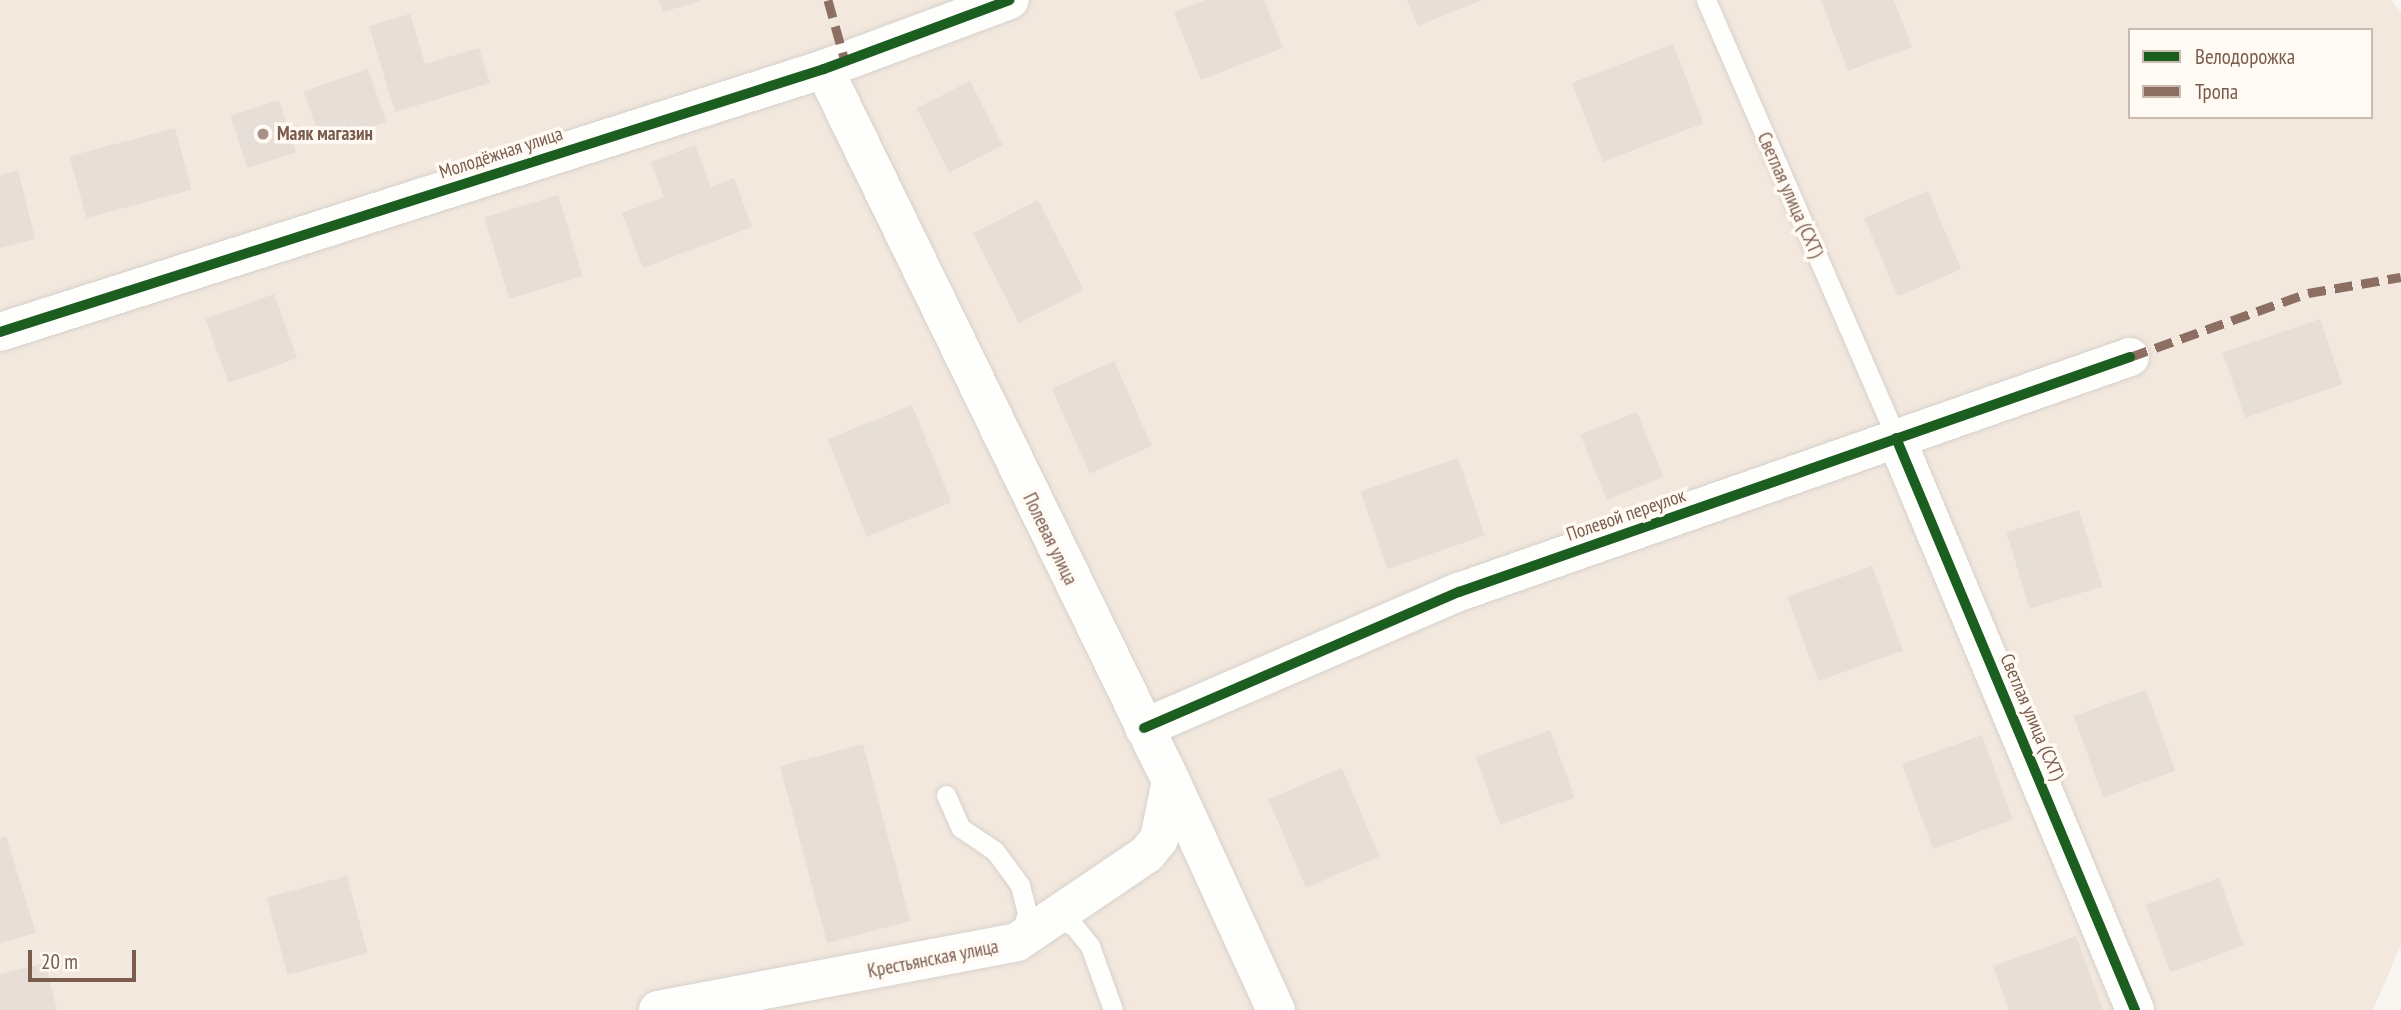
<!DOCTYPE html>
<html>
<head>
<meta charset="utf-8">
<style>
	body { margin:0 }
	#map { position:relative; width:2401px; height:1010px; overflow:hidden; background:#f9f5f0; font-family:"PT Sans Narrow",sans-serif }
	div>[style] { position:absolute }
	.residential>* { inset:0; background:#f2e8de }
	.building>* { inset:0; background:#e6ded7; transform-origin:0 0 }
	.roads { filter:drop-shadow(0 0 2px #d7d1cb) drop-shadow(0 0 2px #d7d1cb) }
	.lane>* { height:19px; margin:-9.5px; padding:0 9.5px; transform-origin:9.5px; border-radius:9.5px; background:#fefefd }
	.street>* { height:38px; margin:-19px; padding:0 19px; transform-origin:19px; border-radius:19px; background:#fefefd }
	.quiet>* { height:9px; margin-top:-4.5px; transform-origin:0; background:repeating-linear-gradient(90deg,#8d6e63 0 18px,transparent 0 27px) }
	.cycleway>* { height:10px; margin:-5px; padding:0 5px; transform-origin:5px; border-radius:5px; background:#1b5e20 }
	.dots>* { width:19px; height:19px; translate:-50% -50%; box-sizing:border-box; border:4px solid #fffaf3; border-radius:50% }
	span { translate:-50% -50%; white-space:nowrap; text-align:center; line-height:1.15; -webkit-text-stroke:7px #fffaf3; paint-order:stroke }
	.poi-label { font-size:19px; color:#7a5c4d; font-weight:700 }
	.left { translate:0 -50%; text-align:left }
	.street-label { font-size:19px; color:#7a5c4d }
	.legend { position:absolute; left:2128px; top:28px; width:245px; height:91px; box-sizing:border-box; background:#fffaf3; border:2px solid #cabbb1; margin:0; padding:9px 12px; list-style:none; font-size:21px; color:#7a5c4d }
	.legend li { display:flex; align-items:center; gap:14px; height:35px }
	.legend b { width:35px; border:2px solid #cabbb1 }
	.scale { position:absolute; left:28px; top:950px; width:108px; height:32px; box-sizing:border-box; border:4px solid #7a5c4d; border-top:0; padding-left:9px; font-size:21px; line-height:24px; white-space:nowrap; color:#7a5c4d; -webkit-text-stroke:5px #fffaf3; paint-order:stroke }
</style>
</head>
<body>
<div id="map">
	<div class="residential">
		<div style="clip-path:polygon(evenodd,0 0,2391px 0,2401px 12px,2401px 945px,2373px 1010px,0 1010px,0 0,2130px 30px,2371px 30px,2371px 117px,2130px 117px,2130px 30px)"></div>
	</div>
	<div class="building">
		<div style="clip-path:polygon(659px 0,700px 0,700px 1px,663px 12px)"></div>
		<div style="clip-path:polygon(1205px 0,1264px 0,1283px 48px,1201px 80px,1174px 12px)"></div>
		<div style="clip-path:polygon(1407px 0,1482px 0,1418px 26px)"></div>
		<div style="clip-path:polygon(1821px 0,1894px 0,1912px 47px,1848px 71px)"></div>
		<div style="clip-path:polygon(410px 14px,425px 64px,479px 48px,490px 83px,395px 112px,369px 26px)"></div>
		<div style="left:1673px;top:44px;width:85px;height:108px;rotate:69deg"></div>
		<div style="left:368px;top:69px;width:56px;height:68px;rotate:71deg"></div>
		<div style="left:970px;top:81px;width:72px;height:60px;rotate:63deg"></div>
		<div style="left:279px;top:100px;width:55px;height:51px;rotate:72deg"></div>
		<div style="left:175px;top:128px;width:64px;height:109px;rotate:75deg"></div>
		<div style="clip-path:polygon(695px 145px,711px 187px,734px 178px,752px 227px,643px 268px,622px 213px,664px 197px,651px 162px)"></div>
		<div style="clip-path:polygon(18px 170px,35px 239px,0 248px,0 175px)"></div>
		<div style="left:1928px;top:191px;width:85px;height:69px;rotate:67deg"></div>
		<div style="left:558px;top:195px;width:85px;height:77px;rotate:73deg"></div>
		<div style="left:1038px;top:200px;width:101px;height:73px;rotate:63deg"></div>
		<div style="left:274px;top:294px;width:68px;height:73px;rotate:70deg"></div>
		<div style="left:2320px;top:319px;width:69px;height:103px;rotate:71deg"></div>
		<div style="left:1114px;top:361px;width:93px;height:68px;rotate:66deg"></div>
		<div style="left:912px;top:405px;width:105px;height:91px;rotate:68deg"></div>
		<div style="left:1637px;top:412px;width:70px;height:61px;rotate:68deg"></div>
		<div style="left:1458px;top:458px;width:82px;height:103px;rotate:71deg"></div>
		<div style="left:2079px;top:510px;width:80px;height:76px;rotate:73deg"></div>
		<div style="left:1872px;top:566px;width:90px;height:90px;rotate:70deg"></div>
		<div style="left:2146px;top:690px;width:86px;height:77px;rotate:70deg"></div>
		<div style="left:1550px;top:730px;width:72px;height:79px;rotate:70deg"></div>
		<div style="left:1982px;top:735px;width:90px;height:85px;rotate:70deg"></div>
		<div style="left:863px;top:744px;width:183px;height:86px;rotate:75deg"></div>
		<div style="left:1342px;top:768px;width:96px;height:80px;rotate:67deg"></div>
		<div style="clip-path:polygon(6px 836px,36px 933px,0 943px,0 838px)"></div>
		<div style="left:347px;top:876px;width:80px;height:83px;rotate:75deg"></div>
		<div style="left:2219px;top:878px;width:72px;height:78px;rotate:70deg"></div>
		<div style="clip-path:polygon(2076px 936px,2103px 1010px,2009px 1010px,1993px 966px)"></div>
		<div style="clip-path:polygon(45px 963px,57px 1010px,0 1010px,0 974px)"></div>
	</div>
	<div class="roads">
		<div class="lane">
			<div style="left:1706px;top:0;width:477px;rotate:66.5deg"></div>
			<div style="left:946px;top:795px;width:36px;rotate:66deg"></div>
			<div style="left:961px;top:828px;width:41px;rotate:34.1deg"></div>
			<div style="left:995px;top:851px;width:42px;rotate:53.7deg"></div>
			<div style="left:1020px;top:885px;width:30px;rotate:76deg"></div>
			<div style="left:1027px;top:914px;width:21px;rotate:109deg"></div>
			<div style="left:1056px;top:919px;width:19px;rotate:21deg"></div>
			<div style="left:1074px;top:926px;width:26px;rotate:51deg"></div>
			<div style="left:1090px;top:946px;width:68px;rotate:70.2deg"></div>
		</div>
		<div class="street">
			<div style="left:824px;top:69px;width:792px;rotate:64.02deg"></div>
			<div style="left:1171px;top:781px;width:252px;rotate:65.4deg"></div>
			<div style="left:0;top:332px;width:865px;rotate:-17.7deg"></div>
			<div style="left:824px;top:69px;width:198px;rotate:-20.4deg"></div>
			<div style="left:1896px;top:438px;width:620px;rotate:67.32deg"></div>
			<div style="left:1144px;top:728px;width:343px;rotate:-23.4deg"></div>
			<div style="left:1459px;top:592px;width:711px;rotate:-19.3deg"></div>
			<div style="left:658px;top:1010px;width:365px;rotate:-10.7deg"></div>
			<div style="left:1017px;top:942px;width:157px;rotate:-34.1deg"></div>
			<div style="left:1147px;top:854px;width:19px;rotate:-51deg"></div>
			<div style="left:1159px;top:839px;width:59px;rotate:-78.3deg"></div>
		</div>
	</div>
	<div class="quiet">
		<div style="left:828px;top:0;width:63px;rotate:74.4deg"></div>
		<div style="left:2130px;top:357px;width:189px;rotate:-19.8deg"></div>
		<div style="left:2308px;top:293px;width:94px;rotate:-9.8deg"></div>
	</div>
	<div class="cycleway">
		<div style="left:0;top:332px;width:865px;rotate:-17.7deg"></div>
		<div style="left:824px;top:69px;width:198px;rotate:-20.4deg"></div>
		<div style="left:1896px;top:438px;width:620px;rotate:67.32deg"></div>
		<div style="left:1144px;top:728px;width:343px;rotate:-23.4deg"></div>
		<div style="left:1459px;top:592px;width:711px;rotate:-19.3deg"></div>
	</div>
	<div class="dots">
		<div style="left:263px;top:134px;background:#a69286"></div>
	</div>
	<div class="poi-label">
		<span class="left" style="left:277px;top:134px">Маяк магазин</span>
	</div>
	<div class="street-label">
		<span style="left:501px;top:153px;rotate:-18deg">Молодёжная улица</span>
		<span style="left:1790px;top:195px;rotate:66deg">Светлая улица (СХТ)</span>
		<span style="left:1626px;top:515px;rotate:-19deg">Полевой переулок</span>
		<span style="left:1050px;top:539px;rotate:64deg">Полевая улица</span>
		<span style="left:2032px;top:717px;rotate:67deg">Светлая улица (СХТ)</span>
		<span style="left:933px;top:959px;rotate:-11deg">Крестьянская улица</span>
	</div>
	<ul class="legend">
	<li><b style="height:9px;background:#1b5e20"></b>Велодорожка</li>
	<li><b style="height:9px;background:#8d6e63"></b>Тропа</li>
	</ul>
	<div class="scale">20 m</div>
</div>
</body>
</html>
